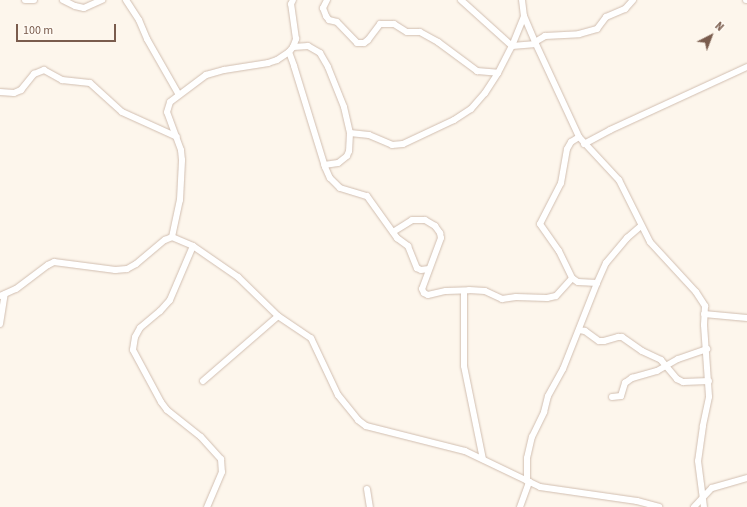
<!DOCTYPE html>
<html>
<head>
<meta charset="utf-8">
<style>
	body { margin:0 }
	#map { position:relative; width:747px; height:507px; overflow:hidden; background:#fdf6ec; font-family:"Source Sans 3",sans-serif }
	div>[style] { position:absolute }
	.roads { filter:drop-shadow(0 0 1px #d1beb0) drop-shadow(0 0 1px #d1beb0) }
	.minor>* { height:6px; margin:-3px; padding:0 3px; transform-origin:3px; border-radius:3px; background:#fff }
	span { translate:-50% -50%; white-space:nowrap; text-align:center; line-height:1.15; -webkit-text-stroke:4px #fffaf3; paint-order:stroke }
	.north { position:absolute; left:691px; top:16px; width:40px; height:40px; -webkit-text-stroke:3px #fffaf3; paint-order:stroke; rotate:42deg; font-size:11px; font-weight:700; line-height:16px; text-align:center; color:#7a5c4d }
	.north::after { content:''; display:block; margin:auto; width:14px; height:18px; background:#7a5c4d; clip-path:polygon(50% 0,100% 100%,50% 72%,0 100%) }
	.scale { position:absolute; left:16px; top:24px; width:100px; height:18px; box-sizing:border-box; border:2px solid #7a5c4d; border-top:0; padding-left:5px; font-size:12px; line-height:14px; white-space:nowrap; color:#7a5c4d; -webkit-text-stroke:3px #fffaf3; paint-order:stroke }
</style>
</head>
<body>
<div id="map">
	<div class="roads">
		<div class="minor">
			<div style="left:25px;top:0;width:9px"></div>
			<div style="left:63px;top:0;width:13px;rotate:27deg"></div>
			<div style="left:75px;top:6px;width:9px;rotate:13deg"></div>
			<div style="left:84px;top:8px;width:20px;rotate:-24deg"></div>
			<div style="left:126px;top:0;width:24px;rotate:57deg"></div>
			<div style="left:139px;top:20px;width:21px;rotate:67deg"></div>
			<div style="left:147px;top:39px;width:64px;rotate:60.3deg"></div>
			<div style="left:327px;top:0;width:9px;rotate:117deg"></div>
			<div style="left:323px;top:8px;width:9px;rotate:69deg"></div>
			<div style="left:326px;top:16px;width:5px;rotate:53deg"></div>
			<div style="left:329px;top:20px;width:8px;rotate:14deg"></div>
			<div style="left:337px;top:22px;width:29px;rotate:46deg"></div>
			<div style="left:357px;top:43px;width:7px"></div>
			<div style="left:364px;top:43px;width:5px;rotate:-37deg"></div>
			<div style="left:368px;top:40px;width:20px;rotate:-53deg"></div>
			<div style="left:380px;top:24px;width:14px"></div>
			<div style="left:394px;top:24px;width:15px;rotate:32deg"></div>
			<div style="left:407px;top:32px;width:13px"></div>
			<div style="left:420px;top:32px;width:21px;rotate:29deg"></div>
			<div style="left:438px;top:42px;width:49px;rotate:36.6deg"></div>
			<div style="left:477px;top:71px;width:21px;rotate:5deg"></div>
			<div style="left:461px;top:0;width:69px;rotate:42deg"></div>
			<div style="left:512px;top:46px;width:24px;rotate:-5deg"></div>
			<div style="left:522px;top:0;width:16px;rotate:83deg"></div>
			<div style="left:524px;top:16px;width:28px;rotate:67deg"></div>
			<div style="left:535px;top:42px;width:105px;rotate:65.1deg"></div>
			<div style="left:579px;top:137px;width:59px;rotate:47.1deg"></div>
			<div style="left:619px;top:180px;width:69px;rotate:63.4deg"></div>
			<div style="left:650px;top:242px;width:68px;rotate:47.4deg"></div>
			<div style="left:696px;top:292px;width:17px;rotate:57deg"></div>
			<div style="left:705px;top:306px;width:19px;rotate:93deg"></div>
			<div style="left:704px;top:325px;width:72px;rotate:86deg"></div>
			<div style="left:709px;top:397px;width:30px;rotate:102deg"></div>
			<div style="left:703px;top:426px;width:35px;rotate:98deg"></div>
			<div style="left:698px;top:461px;width:46px;rotate:82.6deg"></div>
			<div style="left:746px;top:0;width:1px"></div>
			<div style="left:535px;top:42px;width:12px;rotate:-31deg"></div>
			<div style="left:545px;top:36px;width:34px;rotate:-3deg"></div>
			<div style="left:579px;top:34px;width:19px;rotate:-16deg"></div>
			<div style="left:597px;top:29px;width:15px;rotate:-53deg"></div>
			<div style="left:606px;top:17px;width:21px;rotate:-23deg"></div>
			<div style="left:625px;top:9px;width:12px;rotate:-48deg"></div>
			<div style="left:293px;top:47px;width:15px;rotate:-4deg"></div>
			<div style="left:308px;top:46px;width:14px;rotate:30deg"></div>
			<div style="left:320px;top:53px;width:16px;rotate:60deg"></div>
			<div style="left:328px;top:67px;width:43px;rotate:68.2deg"></div>
			<div style="left:344px;top:107px;width:27px;rotate:77deg"></div>
			<div style="left:350px;top:133px;width:18px;rotate:93deg"></div>
			<div style="left:349px;top:151px;width:5px;rotate:112deg"></div>
			<div style="left:347px;top:156px;width:11px;rotate:142deg"></div>
			<div style="left:338px;top:163px;width:14px;rotate:172deg"></div>
			<div style="left:289px;top:52px;width:15px;rotate:70deg"></div>
			<div style="left:294px;top:66px;width:106px;rotate:72.9deg"></div>
			<div style="left:325px;top:167px;width:12px;rotate:66deg"></div>
			<div style="left:330px;top:178px;width:14px;rotate:45deg"></div>
			<div style="left:340px;top:188px;width:28px;rotate:17deg"></div>
			<div style="left:367px;top:196px;width:52px;rotate:54.5deg"></div>
			<div style="left:397px;top:238px;width:14px;rotate:36deg"></div>
			<div style="left:408px;top:246px;width:24px;rotate:68deg"></div>
			<div style="left:417px;top:268px;width:4px;rotate:27deg"></div>
			<div style="left:421px;top:270px;width:8px;rotate:-7deg"></div>
			<div style="left:0;top:92px;width:14px;rotate:4deg"></div>
			<div style="left:14px;top:93px;width:8px;rotate:-23deg"></div>
			<div style="left:21px;top:90px;width:21px;rotate:-51deg"></div>
			<div style="left:34px;top:74px;width:11px;rotate:-22deg"></div>
			<div style="left:44px;top:70px;width:21px;rotate:29deg"></div>
			<div style="left:62px;top:80px;width:28px;rotate:6deg"></div>
			<div style="left:90px;top:83px;width:43px;rotate:42.2deg"></div>
			<div style="left:122px;top:112px;width:60px;rotate:24.4deg"></div>
			<div style="left:350px;top:133px;width:19px;rotate:6deg"></div>
			<div style="left:369px;top:135px;width:25px;rotate:23deg"></div>
			<div style="left:392px;top:145px;width:11px;rotate:-5deg"></div>
			<div style="left:403px;top:144px;width:56px;rotate:-25.2deg"></div>
			<div style="left:454px;top:120px;width:20px;rotate:-33deg"></div>
			<div style="left:471px;top:109px;width:21px;rotate:-49deg"></div>
			<div style="left:485px;top:93px;width:24px;rotate:-57deg"></div>
			<div style="left:498px;top:73px;width:30px;rotate:-63deg"></div>
			<div style="left:512px;top:46px;width:32px;rotate:-68deg"></div>
			<div style="left:579px;top:137px;width:9px;rotate:148deg"></div>
			<div style="left:571px;top:142px;width:8px;rotate:120deg"></div>
			<div style="left:567px;top:149px;width:35px;rotate:100deg"></div>
			<div style="left:561px;top:183px;width:46px;rotate:117.1deg"></div>
			<div style="left:540px;top:224px;width:33px;rotate:55deg"></div>
			<div style="left:559px;top:251px;width:30px;rotate:64deg"></div>
			<div style="left:572px;top:278px;width:7px;rotate:34deg"></div>
			<div style="left:578px;top:282px;width:19px;rotate:3deg"></div>
			<div style="left:584px;top:144px;width:30px;rotate:-28deg"></div>
			<div style="left:610px;top:130px;width:151px;rotate:-24.7deg"></div>
			<div style="left:393px;top:232px;width:22px;rotate:-32deg"></div>
			<div style="left:412px;top:220px;width:13px"></div>
			<div style="left:425px;top:220px;width:12px;rotate:31deg"></div>
			<div style="left:435px;top:226px;width:9px;rotate:54deg"></div>
			<div style="left:440px;top:233px;width:5px;rotate:79deg"></div>
			<div style="left:441px;top:238px;width:54px;rotate:110.4deg"></div>
			<div style="left:422px;top:289px;width:4px;rotate:63deg"></div>
			<div style="left:424px;top:293px;width:4px;rotate:27deg"></div>
			<div style="left:428px;top:295px;width:18px;rotate:-13deg"></div>
			<div style="left:446px;top:291px;width:23px;rotate:-2deg"></div>
			<div style="left:469px;top:290px;width:16px;rotate:4deg"></div>
			<div style="left:485px;top:291px;width:19px;rotate:25deg"></div>
			<div style="left:502px;top:299px;width:14px;rotate:-8deg"></div>
			<div style="left:516px;top:297px;width:31px;rotate:2deg"></div>
			<div style="left:547px;top:298px;width:9px;rotate:-13deg"></div>
			<div style="left:556px;top:296px;width:24px;rotate:-48deg"></div>
			<div style="left:172px;top:237px;width:38px;rotate:-78deg"></div>
			<div style="left:180px;top:200px;width:40px;rotate:-87.1deg"></div>
			<div style="left:182px;top:160px;width:10px;rotate:-96deg"></div>
			<div style="left:181px;top:150px;width:40px;rotate:-110.2deg"></div>
			<div style="left:167px;top:112px;width:10px;rotate:-73deg"></div>
			<div style="left:170px;top:102px;width:45px;rotate:-36.9deg"></div>
			<div style="left:206px;top:75px;width:19px;rotate:-16deg"></div>
			<div style="left:224px;top:70px;width:45px;rotate:-9deg"></div>
			<div style="left:268px;top:63px;width:9px;rotate:-18deg"></div>
			<div style="left:277px;top:60px;width:14px;rotate:-34deg"></div>
			<div style="left:289px;top:52px;width:6px;rotate:-51deg"></div>
			<div style="left:293px;top:47px;width:9px;rotate:-69deg"></div>
			<div style="left:296px;top:39px;width:35px;rotate:-98deg"></div>
			<div style="left:291px;top:4px;width:4px;rotate:-63deg"></div>
			<div style="left:193px;top:246px;width:59px;rotate:113.1deg"></div>
			<div style="left:170px;top:300px;width:15px;rotate:132deg"></div>
			<div style="left:160px;top:311px;width:26px;rotate:140deg"></div>
			<div style="left:140px;top:328px;width:10px;rotate:119deg"></div>
			<div style="left:135px;top:337px;width:13px;rotate:99deg"></div>
			<div style="left:133px;top:350px;width:59px;rotate:61.7deg"></div>
			<div style="left:161px;top:402px;width:10px;rotate:53deg"></div>
			<div style="left:167px;top:410px;width:43px;rotate:38.5deg"></div>
			<div style="left:201px;top:437px;width:30px;rotate:48deg"></div>
			<div style="left:221px;top:459px;width:13px;rotate:86deg"></div>
			<div style="left:222px;top:472px;width:38px;rotate:113deg"></div>
			<div style="left:464px;top:291px;width:75px;rotate:90deg"></div>
			<div style="left:464px;top:366px;width:95px;rotate:78.5deg"></div>
			<div style="left:0;top:296px;width:17px;rotate:-24deg"></div>
			<div style="left:16px;top:289px;width:40px;rotate:-37deg"></div>
			<div style="left:48px;top:265px;width:7px;rotate:-27deg"></div>
			<div style="left:54px;top:262px;width:62px;rotate:7.5deg"></div>
			<div style="left:115px;top:270px;width:12px;rotate:-5deg"></div>
			<div style="left:127px;top:269px;width:10px;rotate:-29deg"></div>
			<div style="left:136px;top:264px;width:38px;rotate:-40deg"></div>
			<div style="left:165px;top:240px;width:8px;rotate:-23deg"></div>
			<div style="left:172px;top:237px;width:23px;rotate:23deg"></div>
			<div style="left:193px;top:246px;width:55px;rotate:34.6deg"></div>
			<div style="left:238px;top:277px;width:56px;rotate:44.3deg"></div>
			<div style="left:278px;top:316px;width:40px;rotate:34deg"></div>
			<div style="left:311px;top:338px;width:63px;rotate:64.7deg"></div>
			<div style="left:338px;top:395px;width:32px;rotate:51deg"></div>
			<div style="left:358px;top:420px;width:10px;rotate:37deg"></div>
			<div style="left:366px;top:426px;width:102px;rotate:14.2deg"></div>
			<div style="left:465px;top:451px;width:83px;rotate:25.6deg"></div>
			<div style="left:540px;top:487px;width:98px;rotate:8.2deg"></div>
			<div style="left:637px;top:501px;width:23px;rotate:15deg"></div>
			<div style="left:704px;top:314px;width:43px;rotate:5.3deg"></div>
			<div style="left:0;top:324px;width:30px;rotate:-81deg"></div>
			<div style="left:579px;top:330px;width:6px;rotate:9deg"></div>
			<div style="left:585px;top:331px;width:17px;rotate:36deg"></div>
			<div style="left:599px;top:341px;width:5px"></div>
			<div style="left:604px;top:341px;width:15px;rotate:-16deg"></div>
			<div style="left:618px;top:337px;width:4px"></div>
			<div style="left:622px;top:337px;width:24px;rotate:35deg"></div>
			<div style="left:642px;top:351px;width:21px;rotate:25deg"></div>
			<div style="left:661px;top:360px;width:25px;rotate:50deg"></div>
			<div style="left:677px;top:379px;width:7px;rotate:27deg"></div>
			<div style="left:683px;top:382px;width:26px;rotate:-2deg"></div>
			<div style="left:203px;top:381px;width:99px;rotate:-40.9deg"></div>
			<div style="left:612px;top:397px;width:9px;rotate:-6deg"></div>
			<div style="left:621px;top:396px;width:14px;rotate:-73deg"></div>
			<div style="left:625px;top:383px;width:9px;rotate:-36deg"></div>
			<div style="left:632px;top:378px;width:26px;rotate:-16deg"></div>
			<div style="left:657px;top:371px;width:24px;rotate:-30deg"></div>
			<div style="left:678px;top:359px;width:31px;rotate:-19deg"></div>
			<div style="left:527px;top:481px;width:23px;rotate:-90deg"></div>
			<div style="left:527px;top:458px;width:22px;rotate:-77deg"></div>
			<div style="left:532px;top:437px;width:28px;rotate:-64deg"></div>
			<div style="left:544px;top:412px;width:16px;rotate:-76deg"></div>
			<div style="left:548px;top:396px;width:31px;rotate:-61deg"></div>
			<div style="left:563px;top:369px;width:92px;rotate:-68.4deg"></div>
			<div style="left:597px;top:283px;width:22px;rotate:-66deg"></div>
			<div style="left:606px;top:263px;width:33px;rotate:-50deg"></div>
			<div style="left:627px;top:238px;width:18px;rotate:-41deg"></div>
			<div style="left:367px;top:489px;width:18px;rotate:81deg"></div>
			<div style="left:520px;top:507px;width:27px;rotate:-70deg"></div>
			<div style="left:694px;top:507px;width:26px;rotate:-47deg"></div>
			<div style="left:712px;top:488px;width:36px;rotate:-16deg"></div>
		</div>
	</div>
	<div class="north">N</div>
	<div class="scale">100 m</div>
</div>
</body>
</html>
